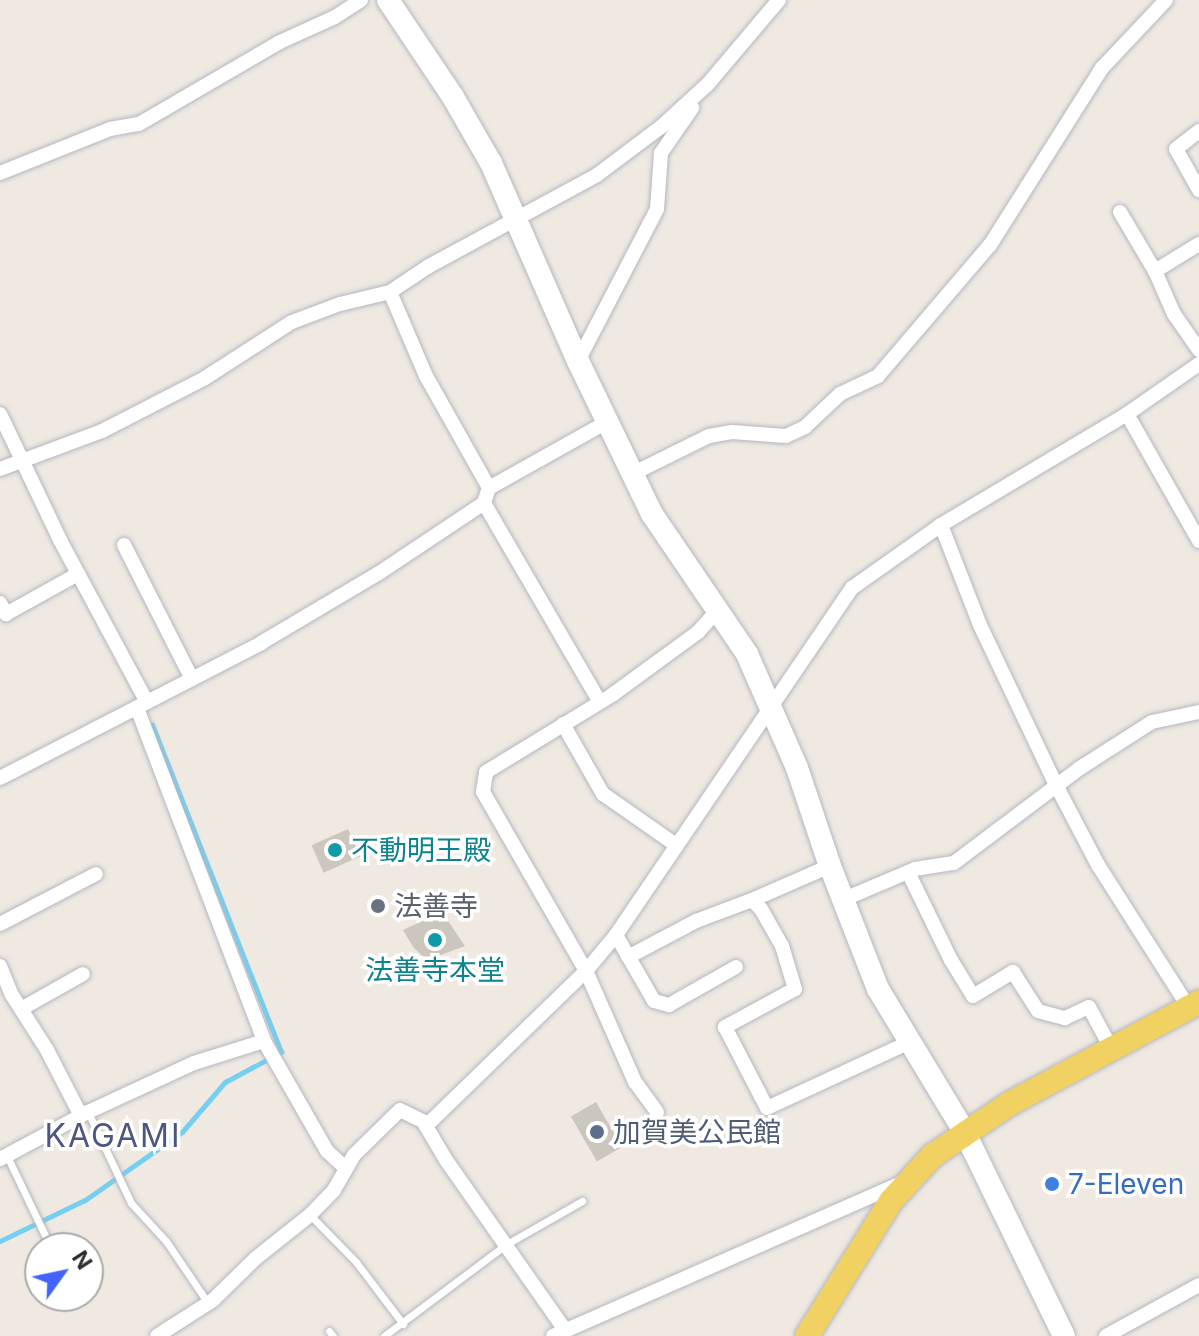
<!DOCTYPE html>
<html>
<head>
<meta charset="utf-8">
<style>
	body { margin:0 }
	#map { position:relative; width:1199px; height:1336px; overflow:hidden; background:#efe9e1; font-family:Inter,"Noto Sans JP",sans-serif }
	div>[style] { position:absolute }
	.stream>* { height:5px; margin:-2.5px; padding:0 2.5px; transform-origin:2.5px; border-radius:2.5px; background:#75cff0 }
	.building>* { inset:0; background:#cbc7bf; transform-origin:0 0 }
	.roads { filter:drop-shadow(0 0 2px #b4b7c1) drop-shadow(0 0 2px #b4b7c1) }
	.lane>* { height:7px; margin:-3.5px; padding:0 3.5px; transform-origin:3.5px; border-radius:3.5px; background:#fff }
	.street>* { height:14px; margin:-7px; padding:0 7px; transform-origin:7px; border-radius:7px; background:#fff }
	.secondary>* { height:22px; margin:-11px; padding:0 11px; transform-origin:11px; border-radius:11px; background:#fff }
	.primary>* { height:24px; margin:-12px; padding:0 12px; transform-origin:12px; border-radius:12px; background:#f2d163 }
	.dots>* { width:22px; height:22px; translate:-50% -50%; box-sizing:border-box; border:4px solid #fff; border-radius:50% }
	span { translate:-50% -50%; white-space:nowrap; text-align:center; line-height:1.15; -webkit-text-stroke:7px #fff; paint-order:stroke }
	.culture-label { font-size:28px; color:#0d838f }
	.left { translate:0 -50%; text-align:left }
	.worship-label { font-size:28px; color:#5b616d }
	.service-label { font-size:28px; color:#4e5e75 }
	.shop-label { font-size:28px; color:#366cbe }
	.quarter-label { font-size:32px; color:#4d5680; letter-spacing:2px }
	.north { position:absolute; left:24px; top:1232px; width:80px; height:80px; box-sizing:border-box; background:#fff; border:2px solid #ababab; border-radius:50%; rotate:57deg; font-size:22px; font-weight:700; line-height:32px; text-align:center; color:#2e2e2e }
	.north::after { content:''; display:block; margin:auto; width:28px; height:36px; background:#4264fb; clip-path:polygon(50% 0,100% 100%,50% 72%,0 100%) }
</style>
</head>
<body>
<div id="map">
	<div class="stream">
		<div style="left:0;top:1241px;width:94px;rotate:-25.8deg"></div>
		<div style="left:85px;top:1200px;width:118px;rotate:-35deg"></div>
		<div style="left:182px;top:1132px;width:66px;rotate:-49.3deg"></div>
		<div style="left:225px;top:1082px;width:64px;rotate:-28.2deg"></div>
		<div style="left:281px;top:1052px;width:352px;rotate:-111.5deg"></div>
	</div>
	<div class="building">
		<div style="left:348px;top:829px;width:30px;height:40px;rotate:66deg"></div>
		<div style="clip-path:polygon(442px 912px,465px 946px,427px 960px,413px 947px,403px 930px)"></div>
		<div style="left:596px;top:1102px;width:52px;height:29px;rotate:60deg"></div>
	</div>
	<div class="roads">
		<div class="lane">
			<div style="left:88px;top:1112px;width:101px;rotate:64.7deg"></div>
			<div style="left:131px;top:1203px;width:52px;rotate:47.4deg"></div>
			<div style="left:166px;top:1241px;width:75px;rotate:55.9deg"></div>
			<div style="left:7px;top:1156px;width:102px;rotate:64.4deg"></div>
			<div style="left:310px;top:1215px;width:66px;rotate:45.6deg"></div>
			<div style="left:356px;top:1262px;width:78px;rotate:52.8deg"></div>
			<div style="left:329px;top:1331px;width:6px;rotate:51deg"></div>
			<div style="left:384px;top:1336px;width:151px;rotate:-36.9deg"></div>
			<div style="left:505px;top:1245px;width:89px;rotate:-29.7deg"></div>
		</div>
		<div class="street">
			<div style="left:1199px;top:131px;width:29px;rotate:142deg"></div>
			<div style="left:1176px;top:149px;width:47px;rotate:60.7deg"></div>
			<div style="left:0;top:173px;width:118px;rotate:-21.8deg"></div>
			<div style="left:110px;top:129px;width:29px;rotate:-10deg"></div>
			<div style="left:139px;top:124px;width:163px;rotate:-30.2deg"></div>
			<div style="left:280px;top:42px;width:60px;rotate:-24.4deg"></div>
			<div style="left:335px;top:17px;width:31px;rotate:-33deg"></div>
			<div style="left:1120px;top:212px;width:69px;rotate:59.3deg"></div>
			<div style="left:1199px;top:244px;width:52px;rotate:148.5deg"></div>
			<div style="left:1155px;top:271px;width:47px;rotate:66.2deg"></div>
			<div style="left:1174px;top:314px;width:44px;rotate:55.2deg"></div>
			<div style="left:390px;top:292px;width:91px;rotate:66.8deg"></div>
			<div style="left:426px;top:376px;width:129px;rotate:60.6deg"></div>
			<div style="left:578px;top:361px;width:171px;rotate:-62.5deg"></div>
			<div style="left:657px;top:209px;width:56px;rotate:-85.9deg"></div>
			<div style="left:661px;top:153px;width:55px;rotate:-55.4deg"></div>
			<div style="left:0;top:414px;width:140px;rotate:64.5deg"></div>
			<div style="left:60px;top:540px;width:184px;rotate:61.8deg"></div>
			<div style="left:1127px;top:414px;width:146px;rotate:60.4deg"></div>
			<div style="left:0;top:469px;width:109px;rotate:-20.4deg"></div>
			<div style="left:102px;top:431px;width:116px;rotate:-27.2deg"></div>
			<div style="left:205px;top:378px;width:103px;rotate:-32.8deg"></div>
			<div style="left:292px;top:322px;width:51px;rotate:-20.6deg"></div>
			<div style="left:340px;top:304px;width:51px;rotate:-13.5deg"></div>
			<div style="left:390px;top:292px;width:47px;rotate:-33.7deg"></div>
			<div style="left:429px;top:266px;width:191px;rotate:-28.4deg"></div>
			<div style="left:597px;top:175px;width:80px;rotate:-36.9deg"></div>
			<div style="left:661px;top:127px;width:64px;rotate:-42.5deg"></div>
			<div style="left:708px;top:84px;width:110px;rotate:-49.8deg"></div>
			<div style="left:632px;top:474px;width:86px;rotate:-26.3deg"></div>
			<div style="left:709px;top:436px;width:23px;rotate:-10deg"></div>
			<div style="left:732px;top:432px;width:54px;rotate:4.2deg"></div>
			<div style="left:786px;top:436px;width:21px;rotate:-25deg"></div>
			<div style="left:805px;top:427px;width:48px;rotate:-43.3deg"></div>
			<div style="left:840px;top:394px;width:42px;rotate:-25.3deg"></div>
			<div style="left:878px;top:376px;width:172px;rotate:-49.5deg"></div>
			<div style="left:990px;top:245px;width:209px;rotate:-57.7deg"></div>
			<div style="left:1102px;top:68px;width:93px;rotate:-46.7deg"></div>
			<div style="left:484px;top:503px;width:230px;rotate:59.8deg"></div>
			<div style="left:941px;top:525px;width:107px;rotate:68.7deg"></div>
			<div style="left:980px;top:625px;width:179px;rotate:64.6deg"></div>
			<div style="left:1057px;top:787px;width:88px;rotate:62.3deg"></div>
			<div style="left:1098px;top:865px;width:169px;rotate:57.5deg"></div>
			<div style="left:124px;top:545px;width:150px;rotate:63.1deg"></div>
			<div style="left:0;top:603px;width:13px;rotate:61deg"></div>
			<div style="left:6px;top:614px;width:82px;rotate:-29.1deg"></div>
			<div style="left:137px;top:708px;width:356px;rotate:69.1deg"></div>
			<div style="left:264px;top:1041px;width:127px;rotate:60.2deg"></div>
			<div style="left:327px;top:1151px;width:26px;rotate:43deg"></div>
			<div style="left:563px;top:724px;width:81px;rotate:60.3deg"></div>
			<div style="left:603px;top:794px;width:89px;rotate:34.9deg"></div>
			<div style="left:0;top:778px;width:294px;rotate:-27.3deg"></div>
			<div style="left:261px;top:643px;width:137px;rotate:-30.7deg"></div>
			<div style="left:379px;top:573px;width:126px;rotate:-33.7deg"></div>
			<div style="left:484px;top:503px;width:16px;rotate:-72deg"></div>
			<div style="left:489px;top:488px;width:135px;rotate:-29.2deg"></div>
			<div style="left:908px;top:872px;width:98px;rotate:64deg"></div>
			<div style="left:951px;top:960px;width:42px;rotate:58.6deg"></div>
			<div style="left:973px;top:996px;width:47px;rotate:-31deg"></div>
			<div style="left:1013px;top:972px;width:46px;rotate:57.3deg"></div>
			<div style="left:1038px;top:1011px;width:28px;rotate:15deg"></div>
			<div style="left:1065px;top:1018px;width:26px;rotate:-25deg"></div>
			<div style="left:1089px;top:1007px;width:47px;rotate:61.8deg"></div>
			<div style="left:752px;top:900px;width:85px;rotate:-23.6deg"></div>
			<div style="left:842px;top:900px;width:79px;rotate:-23deg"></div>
			<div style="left:915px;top:869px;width:39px;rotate:-9deg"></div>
			<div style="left:954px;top:863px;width:158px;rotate:-37deg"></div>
			<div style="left:1080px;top:768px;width:85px;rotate:-32.6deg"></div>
			<div style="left:1152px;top:722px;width:48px;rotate:-12deg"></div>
			<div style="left:0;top:924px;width:108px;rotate:-27.5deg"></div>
			<div style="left:616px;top:935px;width:76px;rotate:60.1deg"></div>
			<div style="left:654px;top:1001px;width:16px;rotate:15deg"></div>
			<div style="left:669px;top:1005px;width:77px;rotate:-29.6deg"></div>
			<div style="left:628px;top:957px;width:77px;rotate:-27.9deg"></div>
			<div style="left:696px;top:921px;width:60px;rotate:-20.6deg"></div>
			<div style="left:752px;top:900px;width:13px;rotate:45deg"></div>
			<div style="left:761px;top:909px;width:43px;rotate:60.4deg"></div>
			<div style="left:782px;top:946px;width:45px;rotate:73.2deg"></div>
			<div style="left:795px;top:989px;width:80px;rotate:151.5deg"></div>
			<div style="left:725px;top:1027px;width:91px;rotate:62.6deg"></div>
			<div style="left:767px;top:1108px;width:157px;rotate:-24.8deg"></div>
			<div style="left:0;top:966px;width:31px;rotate:68deg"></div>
			<div style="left:12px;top:995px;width:65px;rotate:57.5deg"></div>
			<div style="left:47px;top:1050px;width:74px;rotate:62.7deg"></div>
			<div style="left:21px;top:1009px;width:71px;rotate:-29.4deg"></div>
			<div style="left:657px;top:1112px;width:37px;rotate:-126deg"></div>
			<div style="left:635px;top:1082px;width:121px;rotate:-113.8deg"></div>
			<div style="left:586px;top:971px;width:207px;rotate:-119.9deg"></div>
			<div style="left:483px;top:792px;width:20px;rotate:-81deg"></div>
			<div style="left:486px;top:772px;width:148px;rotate:-31.4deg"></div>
			<div style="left:612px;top:695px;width:107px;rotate:-36.2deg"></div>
			<div style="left:698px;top:632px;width:30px;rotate:-48deg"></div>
			<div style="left:426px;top:1126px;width:223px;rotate:-44.1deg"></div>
			<div style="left:586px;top:971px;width:47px;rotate:-50.2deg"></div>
			<div style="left:616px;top:935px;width:420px;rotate:-55.8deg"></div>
			<div style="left:852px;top:588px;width:109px;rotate:-35.3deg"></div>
			<div style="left:941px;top:525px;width:217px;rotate:-30.8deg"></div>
			<div style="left:1127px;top:414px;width:88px;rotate:-34.8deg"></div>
			<div style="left:0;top:1159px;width:100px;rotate:-28.1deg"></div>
			<div style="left:88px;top:1112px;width:117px;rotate:-24.8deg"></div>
			<div style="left:194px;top:1063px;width:73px;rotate:-17.4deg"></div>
			<div style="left:157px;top:1336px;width:67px;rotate:-32.7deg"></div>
			<div style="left:213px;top:1300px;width:60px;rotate:-44.3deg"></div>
			<div style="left:256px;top:1258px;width:69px;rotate:-38.5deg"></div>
			<div style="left:310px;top:1215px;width:35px;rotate:-46deg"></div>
			<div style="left:334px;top:1190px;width:40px;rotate:-60.3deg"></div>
			<div style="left:354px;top:1155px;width:64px;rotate:-44.4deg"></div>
			<div style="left:400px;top:1110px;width:25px;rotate:26deg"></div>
			<div style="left:423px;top:1121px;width:45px;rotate:59.5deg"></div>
			<div style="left:446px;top:1160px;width:208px;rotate:55deg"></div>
			<div style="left:553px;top:1336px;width:382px;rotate:-23.7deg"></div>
			<div style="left:1106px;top:1336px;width:106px;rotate:-28.7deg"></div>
		</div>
		<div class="secondary">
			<div style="left:388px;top:0;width:117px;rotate:56.2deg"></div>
			<div style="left:453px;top:97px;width:76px;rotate:60.1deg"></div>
			<div style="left:491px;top:163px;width:216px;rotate:66.3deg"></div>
			<div style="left:578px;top:361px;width:170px;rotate:64.2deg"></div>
			<div style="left:652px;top:514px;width:169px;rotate:55.8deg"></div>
			<div style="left:747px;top:654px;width:124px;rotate:66.3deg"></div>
			<div style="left:797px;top:768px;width:103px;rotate:71.4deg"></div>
			<div style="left:830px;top:866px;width:132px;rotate:68.7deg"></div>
			<div style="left:878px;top:989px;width:166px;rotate:58.8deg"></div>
			<div style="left:964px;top:1131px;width:228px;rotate:64deg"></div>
		</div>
		<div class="primary">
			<div style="left:807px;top:1336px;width:159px;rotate:-58.1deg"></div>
			<div style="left:891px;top:1201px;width:61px;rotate:-47.7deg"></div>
			<div style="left:932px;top:1156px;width:93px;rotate:-34deg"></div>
			<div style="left:1009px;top:1104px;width:216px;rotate:-28.2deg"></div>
		</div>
	</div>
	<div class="dots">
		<div style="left:335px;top:850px;background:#0f9aa8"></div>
		<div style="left:378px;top:906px;background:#6b7280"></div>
		<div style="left:435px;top:940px;background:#0f9aa8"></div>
		<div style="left:597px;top:1132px;background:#5c6f8a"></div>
		<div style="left:1052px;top:1184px;background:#3f7fe0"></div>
	</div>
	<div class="culture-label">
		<span class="left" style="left:351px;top:850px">不動明王殿</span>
		<span style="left:435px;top:970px">法善寺本堂</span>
	</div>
	<div class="worship-label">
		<span class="left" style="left:394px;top:906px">法善寺</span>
	</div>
	<div class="service-label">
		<span class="left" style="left:613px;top:1132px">加賀美公民館</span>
	</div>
	<div class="shop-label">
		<span class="left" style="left:1068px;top:1184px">7-Eleven</span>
	</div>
	<div class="quarter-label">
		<span style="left:113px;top:1136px">KAGAMI</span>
	</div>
	<div class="north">N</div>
</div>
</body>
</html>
